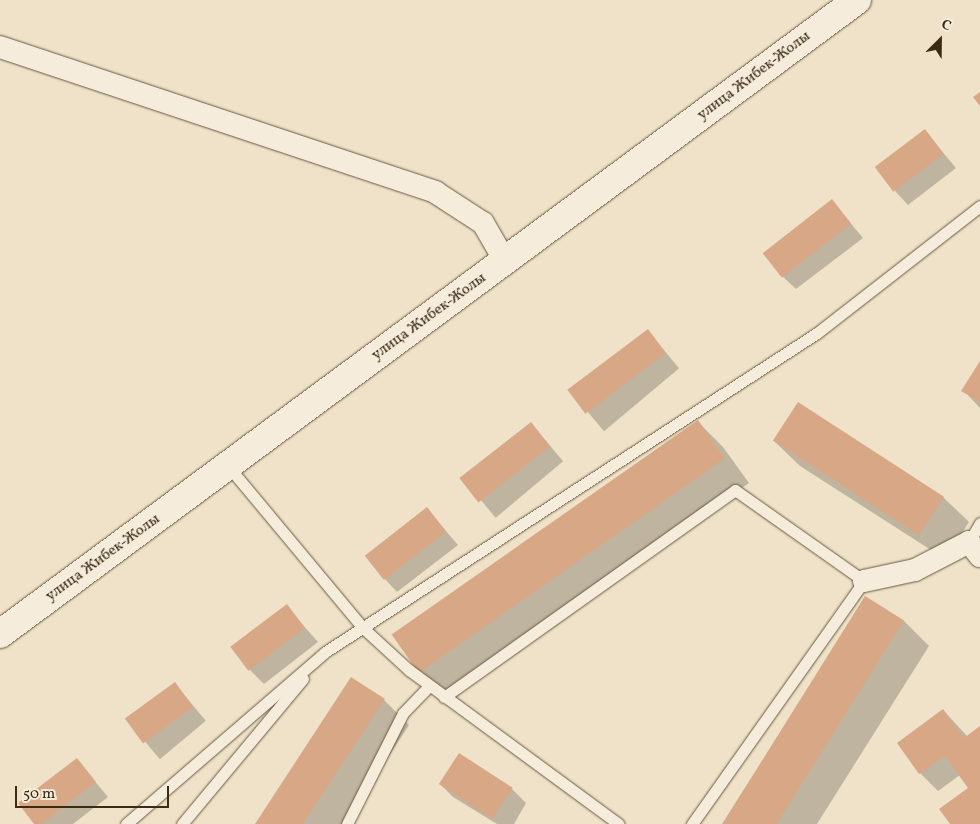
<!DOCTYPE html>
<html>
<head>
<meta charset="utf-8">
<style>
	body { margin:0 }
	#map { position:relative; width:980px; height:824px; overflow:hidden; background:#efe2c8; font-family:Vollkorn,serif }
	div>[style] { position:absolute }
	.shadow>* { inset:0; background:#0003; transform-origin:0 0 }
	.building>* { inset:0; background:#d8a886; transform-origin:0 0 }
	.roads { filter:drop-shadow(0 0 1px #685940) drop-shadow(0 0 1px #685940) }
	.service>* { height:11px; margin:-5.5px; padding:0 5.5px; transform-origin:5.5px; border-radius:5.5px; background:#f5ecdb }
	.minor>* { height:22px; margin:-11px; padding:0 11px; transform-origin:11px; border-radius:11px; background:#f5ecdb }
	.tertiary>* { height:28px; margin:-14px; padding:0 14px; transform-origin:14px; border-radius:14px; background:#f5ecdb }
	span { translate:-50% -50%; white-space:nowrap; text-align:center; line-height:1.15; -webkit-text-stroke:4px #f5ecdb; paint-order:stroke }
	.street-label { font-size:15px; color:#3b2b13 }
	.north { position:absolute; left:915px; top:15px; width:50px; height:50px; -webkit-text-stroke:4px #f5ecdb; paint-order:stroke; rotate:23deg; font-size:14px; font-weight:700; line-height:20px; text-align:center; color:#3b2b13 }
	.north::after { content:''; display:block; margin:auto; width:18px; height:22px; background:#3b2b13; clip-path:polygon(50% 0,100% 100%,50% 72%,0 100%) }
	.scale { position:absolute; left:15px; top:786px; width:154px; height:22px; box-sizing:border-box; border:2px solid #3b2b13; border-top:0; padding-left:6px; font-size:15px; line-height:18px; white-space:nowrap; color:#3b2b13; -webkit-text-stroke:4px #f5ecdb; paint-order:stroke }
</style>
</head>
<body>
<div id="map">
	<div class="shadow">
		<div style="clip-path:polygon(925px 131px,956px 168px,908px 205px,895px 191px)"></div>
		<div style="clip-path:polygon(832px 201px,863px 238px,796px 289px,782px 276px)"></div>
		<div style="left:647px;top:330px;width:50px;height:98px;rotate:50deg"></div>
		<div style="clip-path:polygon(980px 363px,980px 408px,963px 390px)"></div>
		<div style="clip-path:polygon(698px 422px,723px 447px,749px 483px,447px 699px,421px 674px,395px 637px)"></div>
		<div style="left:531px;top:423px;width:50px;height:88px;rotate:50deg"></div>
		<div style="clip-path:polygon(774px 441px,943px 497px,969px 522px,945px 559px,800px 466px)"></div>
		<div style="clip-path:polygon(427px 509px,458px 545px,397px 592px,384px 578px)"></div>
		<div style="clip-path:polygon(866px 597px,904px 621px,929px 646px,817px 824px,722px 824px)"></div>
		<div style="clip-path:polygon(286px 606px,318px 642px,264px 684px,250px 670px)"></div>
		<div style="left:175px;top:684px;width:48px;height:60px;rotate:50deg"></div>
		<div style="clip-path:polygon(384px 700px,409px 725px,345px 824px,256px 824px)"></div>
		<div style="clip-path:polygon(943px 710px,968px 737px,980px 728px,980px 824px,951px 824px,970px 788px,960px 775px,938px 791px,920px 773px)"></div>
		<div style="clip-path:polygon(77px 760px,108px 797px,73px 824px,36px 824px)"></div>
		<div style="clip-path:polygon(440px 784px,512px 789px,526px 803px,514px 824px,497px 824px,453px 797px)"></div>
	</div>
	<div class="building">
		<div style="clip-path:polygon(980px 92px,980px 106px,973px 97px)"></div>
		<div style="left:925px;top:129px;width:31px;height:63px;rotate:53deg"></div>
		<div style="left:832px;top:199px;width:31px;height:88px;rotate:52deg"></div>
		<div style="left:648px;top:329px;width:30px;height:101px;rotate:53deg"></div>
		<div style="clip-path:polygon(980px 361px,980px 402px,961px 391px)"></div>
		<div style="left:798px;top:402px;width:174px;height:46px;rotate:33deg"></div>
		<div style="left:698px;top:420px;width:47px;height:374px;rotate:55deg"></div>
		<div style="left:531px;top:422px;width:31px;height:91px;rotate:52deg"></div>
		<div style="left:427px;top:507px;width:31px;height:79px;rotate:52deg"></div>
		<div style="left:865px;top:596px;width:46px;height:270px;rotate:32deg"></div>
		<div style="left:287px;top:604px;width:30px;height:71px;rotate:53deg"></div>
		<div style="clip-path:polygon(351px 677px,385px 699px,303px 824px,255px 824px)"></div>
		<div style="left:175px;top:682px;width:31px;height:62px;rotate:54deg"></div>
		<div style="clip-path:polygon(943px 709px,964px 738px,980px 726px,980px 824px,950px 824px,939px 809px,968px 788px,945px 756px,919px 774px,897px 743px)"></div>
		<div style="left:459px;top:753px;width:64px;height:37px;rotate:33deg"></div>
		<div style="clip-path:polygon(77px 758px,96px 782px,41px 824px,34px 824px,18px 803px)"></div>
	</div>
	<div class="roads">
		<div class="service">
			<div style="left:228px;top:466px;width:209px;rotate:50.2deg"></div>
			<div style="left:362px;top:627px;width:64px;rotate:42.5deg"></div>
			<div style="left:409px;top:670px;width:260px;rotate:36.3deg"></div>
			<div style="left:969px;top:542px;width:22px;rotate:-60deg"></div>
			<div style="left:444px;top:697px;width:357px;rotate:-35.4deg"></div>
			<div style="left:735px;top:490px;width:158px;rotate:35.2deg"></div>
			<div style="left:864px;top:581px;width:298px;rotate:125.3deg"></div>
			<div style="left:126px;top:824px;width:263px;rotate:-40.8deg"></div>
			<div style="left:325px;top:652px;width:586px;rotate:-32.96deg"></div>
			<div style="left:817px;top:333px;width:207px;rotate:-37.9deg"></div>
			<div style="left:182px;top:824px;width:189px;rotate:-50.2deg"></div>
			<div style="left:347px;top:824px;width:124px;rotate:-63.2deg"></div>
			<div style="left:403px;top:713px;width:37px;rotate:-46deg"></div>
		</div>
		<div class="minor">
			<div style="left:0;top:47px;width:459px;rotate:18.4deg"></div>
			<div style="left:435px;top:192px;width:57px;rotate:32.9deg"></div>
			<div style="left:483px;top:223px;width:44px;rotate:59.9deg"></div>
			<div style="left:864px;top:581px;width:52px;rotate:-12.2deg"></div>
			<div style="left:915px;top:570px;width:61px;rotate:-27.4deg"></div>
			<div style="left:969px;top:542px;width:18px;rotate:52deg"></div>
		</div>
		<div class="tertiary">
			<div style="left:0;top:634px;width:1066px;rotate:-36.49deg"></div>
		</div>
	</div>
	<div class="street-label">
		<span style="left:754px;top:76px;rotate:-37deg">улица Жибек-Жолы</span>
		<span style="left:429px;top:317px;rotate:-36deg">улица Жибек-Жолы</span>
		<span style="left:103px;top:558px;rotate:-36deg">улица Жибек-Жолы</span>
	</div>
	<div class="north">С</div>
	<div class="scale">50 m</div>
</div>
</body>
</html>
